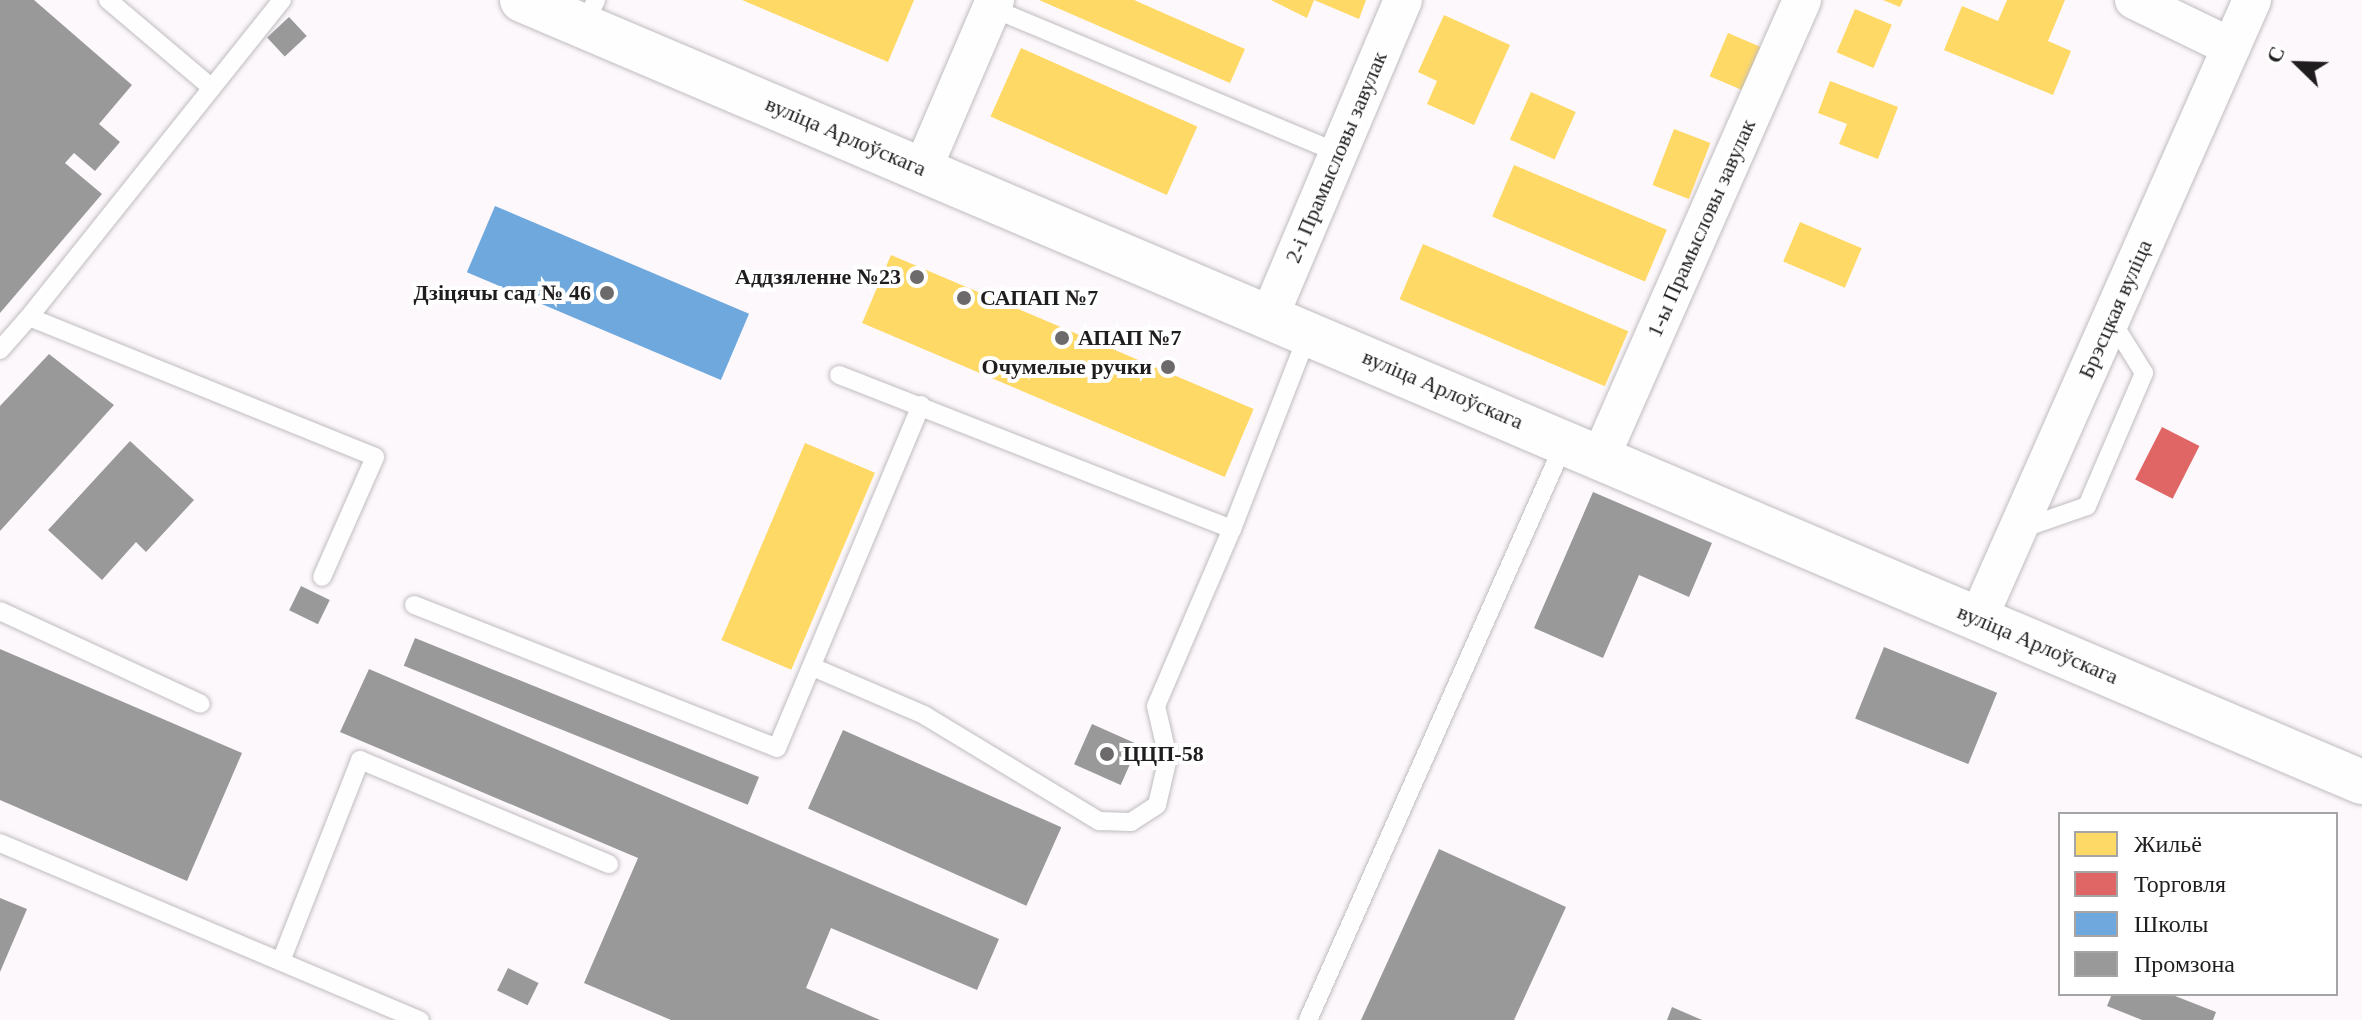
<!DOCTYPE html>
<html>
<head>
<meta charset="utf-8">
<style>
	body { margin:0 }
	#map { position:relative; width:2362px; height:1020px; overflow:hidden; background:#fdf8fc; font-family:"Times New Roman",serif }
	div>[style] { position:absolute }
	.homes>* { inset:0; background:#ffd966; transform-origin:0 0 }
	.shops>* { inset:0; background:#e06666; transform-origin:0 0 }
	.schools>* { inset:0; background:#6fa8dc; transform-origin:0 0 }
	.industry>* { inset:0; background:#999; transform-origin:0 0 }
	.roads { filter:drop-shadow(0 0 2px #bfbcbf) drop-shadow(0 0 2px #bfbcbf) }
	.service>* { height:18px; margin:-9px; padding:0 9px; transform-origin:9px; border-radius:9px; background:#fffeff }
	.minor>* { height:38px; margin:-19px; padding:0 19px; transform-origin:19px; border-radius:19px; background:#fffeff }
	.tertiary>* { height:44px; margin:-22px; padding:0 22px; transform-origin:22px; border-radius:22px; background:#fffeff }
	.dots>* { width:22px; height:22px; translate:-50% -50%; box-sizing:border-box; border:4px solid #fff; border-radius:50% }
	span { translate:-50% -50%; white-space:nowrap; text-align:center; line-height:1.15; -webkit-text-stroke:8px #fff; paint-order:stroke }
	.street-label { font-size:22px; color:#201d1f }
	.poi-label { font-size:22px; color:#201d1f; font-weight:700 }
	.right { translate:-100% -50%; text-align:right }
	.left { translate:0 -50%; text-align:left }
	.legend { position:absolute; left:2058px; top:812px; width:280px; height:184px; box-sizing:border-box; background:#fff; border:2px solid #a6a5a5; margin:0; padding:10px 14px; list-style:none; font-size:24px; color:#201d1f }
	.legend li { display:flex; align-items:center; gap:16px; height:40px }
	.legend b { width:40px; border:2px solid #a6a5a5 }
	.north { position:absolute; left:2258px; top:24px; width:80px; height:80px; -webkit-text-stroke:6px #fff; paint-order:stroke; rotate:293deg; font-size:22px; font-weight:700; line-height:32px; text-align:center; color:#201d1f }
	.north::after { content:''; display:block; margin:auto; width:28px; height:36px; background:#201d1f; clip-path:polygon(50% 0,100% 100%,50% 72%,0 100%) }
</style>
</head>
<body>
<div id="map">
	<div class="homes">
		<div style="clip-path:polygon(742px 0,914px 0,888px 62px)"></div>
		<div style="clip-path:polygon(1039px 0,1134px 0,1245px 49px,1230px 83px)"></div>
		<div style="clip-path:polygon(1271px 0,1314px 0,1307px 18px)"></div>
		<div style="clip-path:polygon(1314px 0,1366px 0,1359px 19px)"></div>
		<div style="clip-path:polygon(1883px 0,1903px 0,1900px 7px)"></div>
		<div style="clip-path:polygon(2007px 0,2065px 0,2048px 41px,2071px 51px,2053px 95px,1944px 50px,1962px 6px,1998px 21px)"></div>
		<div style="left:1855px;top:9px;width:40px;height:47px;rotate:23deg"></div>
		<div style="clip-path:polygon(1444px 15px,1510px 45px,1474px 125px,1427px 104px,1437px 81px,1418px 72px)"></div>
		<div style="left:1728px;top:33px;width:39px;height:47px;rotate:23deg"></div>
		<div style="left:1021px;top:48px;width:193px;height:75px;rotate:24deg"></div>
		<div style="clip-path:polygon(1830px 81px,1898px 107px,1878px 159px,1839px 144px,1847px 124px,1818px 113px)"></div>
		<div style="left:1531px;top:92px;width:49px;height:52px;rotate:24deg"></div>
		<div style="left:1674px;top:129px;width:39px;height:60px;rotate:21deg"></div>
		<div style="left:1514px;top:165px;width:166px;height:56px;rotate:23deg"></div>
		<div style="left:1800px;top:222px;width:67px;height:43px;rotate:23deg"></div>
		<div style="left:1423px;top:244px;width:223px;height:60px;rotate:23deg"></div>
		<div style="left:891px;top:255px;width:394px;height:74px;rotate:23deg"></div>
		<div style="left:805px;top:443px;width:76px;height:214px;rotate:23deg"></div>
	</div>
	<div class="shops">
		<div style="left:2162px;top:427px;width:42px;height:59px;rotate:27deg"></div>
	</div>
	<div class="schools">
		<div style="left:495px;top:206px;width:276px;height:72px;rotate:23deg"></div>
	</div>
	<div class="industry">
		<div style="clip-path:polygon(0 0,34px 0,132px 85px,99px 124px,120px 142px,95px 171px,74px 153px,65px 163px,102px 194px,0 313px)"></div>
		<div style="left:289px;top:17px;width:26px;height:30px;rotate:47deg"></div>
		<div style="clip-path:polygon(49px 354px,114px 405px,0 531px,0 406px)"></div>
		<div style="clip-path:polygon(130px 441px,194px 500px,146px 552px,136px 542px,102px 580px,48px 530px)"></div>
		<div style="clip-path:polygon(1593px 492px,1712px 543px,1689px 597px,1639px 575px,1603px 658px,1534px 628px)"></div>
		<div style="left:301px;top:586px;width:32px;height:27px;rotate:26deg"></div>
		<div style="left:415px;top:638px;width:371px;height:30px;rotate:22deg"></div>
		<div style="left:1884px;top:647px;width:122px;height:77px;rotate:22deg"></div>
		<div style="clip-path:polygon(0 649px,242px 753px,187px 881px,0 800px)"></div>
		<div style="clip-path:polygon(369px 669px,999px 939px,977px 990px,831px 928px,806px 988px,880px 1020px,671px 1020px,584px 983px,638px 858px,340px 732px)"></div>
		<div style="left:1092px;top:724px;width:51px;height:44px;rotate:24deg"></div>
		<div style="left:843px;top:730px;width:239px;height:86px;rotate:24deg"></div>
		<div style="clip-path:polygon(1439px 849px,1566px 907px,1514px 1020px,1361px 1020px)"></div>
		<div style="clip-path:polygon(0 898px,27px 909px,0 972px)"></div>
		<div style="left:508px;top:968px;width:34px;height:25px;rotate:26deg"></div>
		<div style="clip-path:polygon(2112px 994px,2170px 994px,2216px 1012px,2213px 1020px,2142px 1020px,2107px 1006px)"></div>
		<div style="clip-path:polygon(1672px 1007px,1702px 1020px,1667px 1020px)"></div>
	</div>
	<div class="roads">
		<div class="service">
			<div style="left:108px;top:0;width:136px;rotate:40.2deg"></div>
			<div style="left:282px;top:0;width:406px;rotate:128.6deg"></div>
			<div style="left:29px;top:317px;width:373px;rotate:22deg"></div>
			<div style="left:375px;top:457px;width:131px;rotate:113.8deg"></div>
			<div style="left:992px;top:8px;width:374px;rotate:22.7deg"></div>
			<div style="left:584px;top:26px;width:29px;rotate:-65deg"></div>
			<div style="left:0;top:350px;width:44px;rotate:-48.7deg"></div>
			<div style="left:839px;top:375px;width:422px;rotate:21.4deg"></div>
			<div style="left:1232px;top:529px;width:209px;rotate:-68.7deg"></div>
			<div style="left:2021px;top:529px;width:70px;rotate:-19.2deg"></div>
			<div style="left:2087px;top:506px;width:145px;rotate:-66.8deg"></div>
			<div style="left:2144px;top:373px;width:62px;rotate:-121.9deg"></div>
			<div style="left:414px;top:605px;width:390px;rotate:21.5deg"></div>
			<div style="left:777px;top:748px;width:372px;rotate:-67.2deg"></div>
			<div style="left:0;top:611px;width:221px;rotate:24.8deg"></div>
			<div style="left:815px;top:668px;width:119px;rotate:23.3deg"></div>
			<div style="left:924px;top:715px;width:205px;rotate:31.2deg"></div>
			<div style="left:1099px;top:821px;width:32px;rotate:2deg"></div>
			<div style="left:1131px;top:822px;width:31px;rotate:-33deg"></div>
			<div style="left:1157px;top:805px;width:48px;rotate:-76.8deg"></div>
			<div style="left:1168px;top:758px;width:53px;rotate:-103deg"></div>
			<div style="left:1156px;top:706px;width:193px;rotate:-66.8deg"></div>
			<div style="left:0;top:843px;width:456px;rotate:22.9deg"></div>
			<div style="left:281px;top:961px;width:216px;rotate:-68.5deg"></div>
			<div style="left:360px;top:760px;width:270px;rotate:22.7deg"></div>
			<div style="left:1308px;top:1020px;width:630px;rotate:-66.04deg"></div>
		</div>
		<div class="minor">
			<div style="left:2134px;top:0;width:108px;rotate:25.9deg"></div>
			<div style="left:923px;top:168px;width:183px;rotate:-66.8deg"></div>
			<div style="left:1270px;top:315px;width:342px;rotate:-67.1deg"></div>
			<div style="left:1601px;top:456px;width:498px;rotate:-66.2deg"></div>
			<div style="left:1978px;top:619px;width:677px;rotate:-66.12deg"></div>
		</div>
		<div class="tertiary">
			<div style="left:522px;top:0;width:1999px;rotate:23.03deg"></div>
		</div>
	</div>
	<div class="dots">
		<div style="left:917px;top:277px;background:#6d6a6c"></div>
		<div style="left:607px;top:293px;background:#6d6a6c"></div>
		<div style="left:964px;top:298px;background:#6d6a6c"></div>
		<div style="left:1062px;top:338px;background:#6d6a6c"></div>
		<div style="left:1168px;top:367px;background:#6d6a6c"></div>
		<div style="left:1107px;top:754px;background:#6d6a6c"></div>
	</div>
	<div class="street-label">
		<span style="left:846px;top:136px;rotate:23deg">вуліца Арлоўскага</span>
		<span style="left:1336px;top:157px;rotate:-67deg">2-і Прамысловы завулак</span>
		<span style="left:1701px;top:228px;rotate:-66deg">1-ы Прамысловы завулак</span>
		<span style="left:2115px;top:309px;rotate:-66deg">Брэсцкая вуліца</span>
		<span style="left:1443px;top:389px;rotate:23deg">вуліца Арлоўскага</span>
		<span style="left:2038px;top:644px;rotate:23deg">вуліца Арлоўскага</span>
	</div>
	<div class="poi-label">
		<span class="right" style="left:901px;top:277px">Аддзяленне №23</span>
		<span class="right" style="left:591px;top:293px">Дзіцячы сад № 46</span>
		<span class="left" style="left:980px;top:298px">САПАП №7</span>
		<span class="left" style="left:1078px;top:338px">АПАП №7</span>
		<span class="right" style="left:1152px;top:367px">Очумелые ручки</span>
		<span class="left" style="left:1123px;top:754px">ЦЦП-58</span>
	</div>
	<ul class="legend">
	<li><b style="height:22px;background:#ffd966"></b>Жильё</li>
	<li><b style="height:22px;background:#e06666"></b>Торговля</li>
	<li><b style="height:22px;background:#6fa8dc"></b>Школы</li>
	<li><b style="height:22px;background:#999"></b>Промзона</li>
	</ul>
	<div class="north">С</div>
</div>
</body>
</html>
